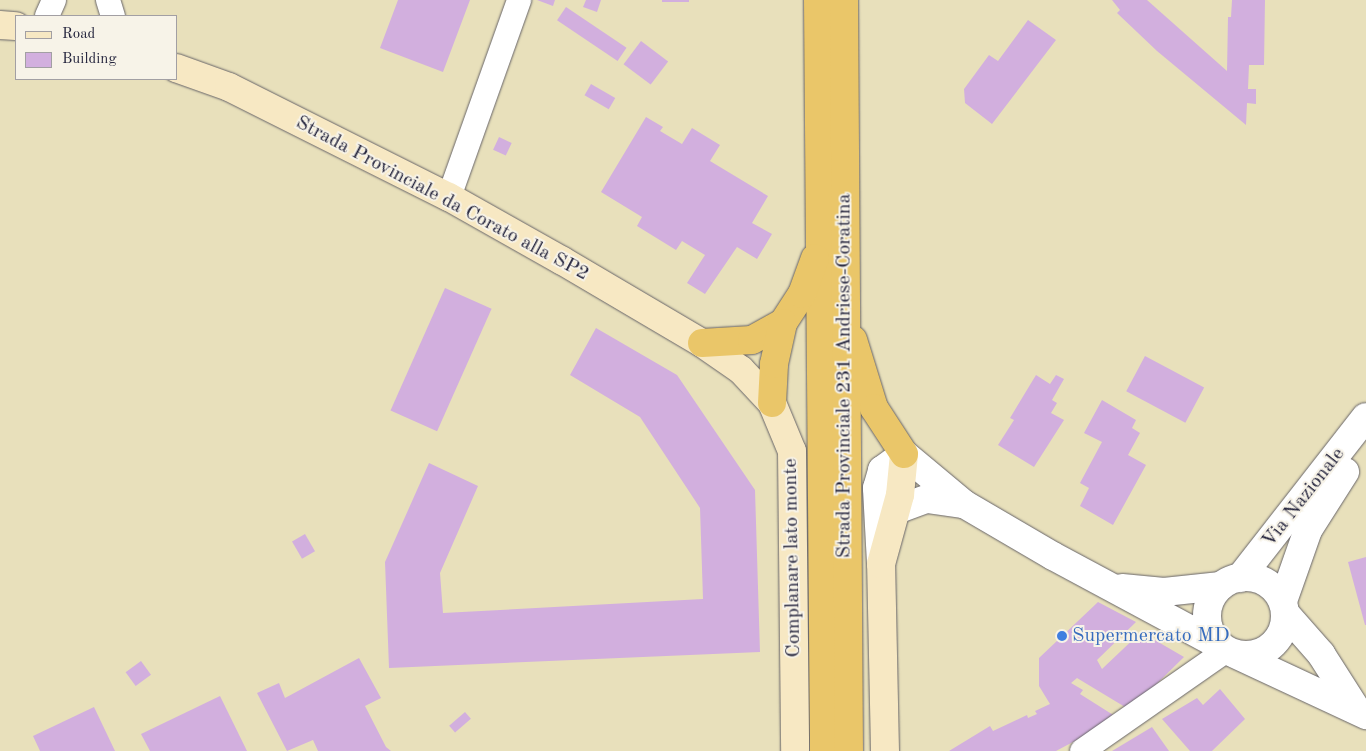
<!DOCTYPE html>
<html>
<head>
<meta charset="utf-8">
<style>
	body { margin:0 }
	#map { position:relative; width:1366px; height:751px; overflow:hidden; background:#e8e0bb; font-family:"Old Standard TT",serif }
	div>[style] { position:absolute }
	.building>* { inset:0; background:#d2afde; transform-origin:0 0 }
	.roads { filter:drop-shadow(0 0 1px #676468) drop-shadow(0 0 1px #676468) }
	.minor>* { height:24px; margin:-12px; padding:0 12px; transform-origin:12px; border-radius:12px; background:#fff }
	.tertiary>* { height:28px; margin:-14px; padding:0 14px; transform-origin:14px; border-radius:14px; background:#fff }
	.tertiary>.ring { margin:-14px; padding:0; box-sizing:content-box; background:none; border:28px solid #fff; border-radius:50% }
	.secondary>* { height:28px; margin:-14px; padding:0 14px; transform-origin:14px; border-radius:14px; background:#f7e8c3 }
	.trunk>* { height:28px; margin:-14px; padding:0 14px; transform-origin:14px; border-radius:14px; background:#eac669 }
	.dots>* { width:14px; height:14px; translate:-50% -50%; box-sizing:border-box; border:2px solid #f7f3e8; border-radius:50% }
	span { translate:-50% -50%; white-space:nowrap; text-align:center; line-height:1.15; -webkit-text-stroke:4px #f7f3e8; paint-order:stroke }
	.street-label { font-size:20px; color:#22223b }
	.shop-label { font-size:20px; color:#366cbe }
	.left { translate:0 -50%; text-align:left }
	.legend { position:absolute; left:15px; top:15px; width:162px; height:65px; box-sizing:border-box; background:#f7f3e8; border:1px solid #a29fa3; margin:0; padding:6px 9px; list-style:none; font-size:15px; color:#22223b }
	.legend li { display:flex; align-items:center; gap:10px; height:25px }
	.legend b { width:25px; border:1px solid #a29fa3 }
</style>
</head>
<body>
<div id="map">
	<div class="building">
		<div style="clip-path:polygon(398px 0,470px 0,443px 72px,380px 48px)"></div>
		<div style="clip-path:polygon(537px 0,555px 0,553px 6px)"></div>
		<div style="clip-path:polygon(586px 0,601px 0,597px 12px,583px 7px)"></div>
		<div style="left:662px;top:0;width:27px;height:2px"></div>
		<div style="clip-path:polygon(1112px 0,1147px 0,1227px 71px,1228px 17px,1231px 17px,1232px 0,1265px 0,1264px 65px,1249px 65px,1248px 89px,1256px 89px,1256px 104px,1247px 103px,1246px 125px,1157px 51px,1117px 13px,1120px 10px)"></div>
		<div style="left:566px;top:7px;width:73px;height:16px;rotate:34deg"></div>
		<div style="clip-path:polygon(1028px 20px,1056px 40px,992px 124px,965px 103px,964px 89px,989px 55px,998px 61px)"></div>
		<div style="left:641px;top:41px;width:34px;height:29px;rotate:37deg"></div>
		<div style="left:591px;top:84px;width:28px;height:13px;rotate:30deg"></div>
		<div style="clip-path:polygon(646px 117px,663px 127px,660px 131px,682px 144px,692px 128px,720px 145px,710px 161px,768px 196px,752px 223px,772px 234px,757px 259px,737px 247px,705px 294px,687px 283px,705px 255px,682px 241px,676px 250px,637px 226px,642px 217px,601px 192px)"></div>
		<div style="left:499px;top:137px;width:14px;height:14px;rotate:25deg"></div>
		<div style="left:445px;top:288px;width:51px;height:134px;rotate:24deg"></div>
		<div style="clip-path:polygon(596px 328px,677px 375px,755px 490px,760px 652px,389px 668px,385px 562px,429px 463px,478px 486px,440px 573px,443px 613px,703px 599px,700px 508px,640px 417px,570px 375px)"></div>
		<div style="left:1145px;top:356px;width:67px;height:40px;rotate:28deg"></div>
		<div style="clip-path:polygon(1036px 375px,1050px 384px,1056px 375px,1064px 379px,1052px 400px,1057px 403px,1051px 413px,1064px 420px,1034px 467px,998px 445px,1014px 420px,1010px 418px)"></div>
		<div style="clip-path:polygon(1102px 400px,1136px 420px,1132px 428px,1140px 433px,1128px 455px,1146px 465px,1113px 525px,1080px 506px,1089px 488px,1080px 483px,1102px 442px,1084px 433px)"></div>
		<div style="left:305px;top:534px;width:20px;height:15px;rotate:60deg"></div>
		<div style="clip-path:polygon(1366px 557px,1366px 625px,1365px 625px,1348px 562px)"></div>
		<div style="clip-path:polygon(1098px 602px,1136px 622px,1097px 660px,1102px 669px,1141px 632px,1184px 657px,1130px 710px,1077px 678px,1071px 683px,1083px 690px,1080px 694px,1118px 718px,1056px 751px,949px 751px,990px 726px,993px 731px,1027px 715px,1028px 718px,1037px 714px,1035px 711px,1050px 704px,1039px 686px,1039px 658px)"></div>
		<div style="clip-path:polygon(359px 658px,381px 698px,365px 706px,386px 747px,391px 751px,318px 751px,313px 740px,287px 751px,257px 693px,279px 683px,285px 698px)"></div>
		<div style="left:141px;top:661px;width:17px;height:19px;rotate:54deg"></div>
		<div style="clip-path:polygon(1220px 689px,1245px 719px,1212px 751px,1190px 751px,1162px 719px,1197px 698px,1203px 705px)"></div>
		<div style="clip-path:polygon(220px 696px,247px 751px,150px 751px,141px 734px)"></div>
		<div style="clip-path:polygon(94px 707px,115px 751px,40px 751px,33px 736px)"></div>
		<div style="left:465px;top:712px;width:9px;height:21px;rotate:49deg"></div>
		<div style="clip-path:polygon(1152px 727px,1169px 751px,1112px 751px)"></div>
	</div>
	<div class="roads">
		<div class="minor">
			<div style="left:108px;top:0;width:17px;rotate:73deg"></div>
			<div style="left:47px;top:16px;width:17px;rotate:-66deg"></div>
			<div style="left:449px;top:197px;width:209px;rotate:-70.4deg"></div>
			<div style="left:1082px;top:751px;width:177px;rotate:-34.9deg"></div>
		</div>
		<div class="tertiary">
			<div style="left:896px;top:510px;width:33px;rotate:-20deg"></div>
			<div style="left:927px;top:499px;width:37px;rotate:8deg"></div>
			<div style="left:881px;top:563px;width:75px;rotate:-93.1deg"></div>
			<div style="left:877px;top:488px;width:19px;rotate:-74deg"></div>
			<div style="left:882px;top:470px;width:27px;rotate:-36deg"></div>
			<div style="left:904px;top:454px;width:78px;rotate:39.8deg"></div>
			<div style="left:964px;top:504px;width:103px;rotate:30.3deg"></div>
			<div style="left:1053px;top:556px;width:188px;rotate:28.2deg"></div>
			<div class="ring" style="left:1207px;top:577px;width:50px;height:50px"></div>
			<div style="left:1240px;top:578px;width:204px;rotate:-52deg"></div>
			<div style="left:1122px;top:588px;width:42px;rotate:5.4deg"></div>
			<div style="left:1164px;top:592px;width:57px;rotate:-6deg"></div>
			<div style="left:1283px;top:601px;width:75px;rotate:-70.6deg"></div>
			<div style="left:1308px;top:530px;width:69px;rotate:-57.5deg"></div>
			<div style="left:1285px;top:613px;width:55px;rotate:48.7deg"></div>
			<div style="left:1321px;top:654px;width:65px;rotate:57.5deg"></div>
			<div style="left:1235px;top:654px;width:145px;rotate:25deg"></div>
		</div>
		<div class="secondary">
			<div style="left:0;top:25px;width:16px;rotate:4deg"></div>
			<div style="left:176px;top:68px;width:56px;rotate:19.7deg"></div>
			<div style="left:229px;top:87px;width:246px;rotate:26.6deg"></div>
			<div style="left:449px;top:197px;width:129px;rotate:29.4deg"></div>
			<div style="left:561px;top:260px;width:164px;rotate:30.5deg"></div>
			<div style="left:702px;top:343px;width:47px;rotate:34.7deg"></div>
			<div style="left:741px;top:370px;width:45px;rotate:46.8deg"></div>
			<div style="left:772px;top:403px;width:52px;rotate:67.4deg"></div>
			<div style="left:792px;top:451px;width:300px;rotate:89.4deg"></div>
			<div style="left:885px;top:751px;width:187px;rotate:-91.2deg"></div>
			<div style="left:881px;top:564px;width:72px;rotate:-74.6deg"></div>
			<div style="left:900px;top:495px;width:41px;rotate:-84.4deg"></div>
		</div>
		<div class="trunk">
			<div style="left:818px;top:0;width:751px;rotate:89.54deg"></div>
			<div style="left:844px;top:0;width:751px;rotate:89.62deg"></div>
			<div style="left:853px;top:340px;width:71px;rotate:72.8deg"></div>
			<div style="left:874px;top:408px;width:55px;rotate:56.9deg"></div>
			<div style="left:702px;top:343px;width:50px;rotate:-3.4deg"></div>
			<div style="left:752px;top:340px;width:35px;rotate:-29deg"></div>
			<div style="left:783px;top:323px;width:35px;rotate:-57deg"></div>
			<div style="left:802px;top:294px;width:38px;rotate:-70deg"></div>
			<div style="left:772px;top:403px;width:39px;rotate:-87deg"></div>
			<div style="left:774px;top:364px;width:42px;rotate:-77.6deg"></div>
		</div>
	</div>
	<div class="dots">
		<div style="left:1062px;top:636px;background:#3f7fe0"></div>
	</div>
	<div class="street-label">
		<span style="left:442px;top:199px;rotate:28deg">Strada Provinciale da Corato alla SP2</span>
		<span style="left:845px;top:376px;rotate:-90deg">Strada Provinciale 231 Andriese-Coratina</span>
		<span style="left:1304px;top:498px;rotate:-52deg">Via Nazionale</span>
		<span style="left:793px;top:558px;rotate:-91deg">Complanare lato monte</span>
	</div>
	<div class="shop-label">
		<span class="left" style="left:1072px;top:636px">Supermercato MD</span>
	</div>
	<ul class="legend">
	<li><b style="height:6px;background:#f7e8c3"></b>Road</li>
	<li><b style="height:14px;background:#d2afde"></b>Building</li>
	</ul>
</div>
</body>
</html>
